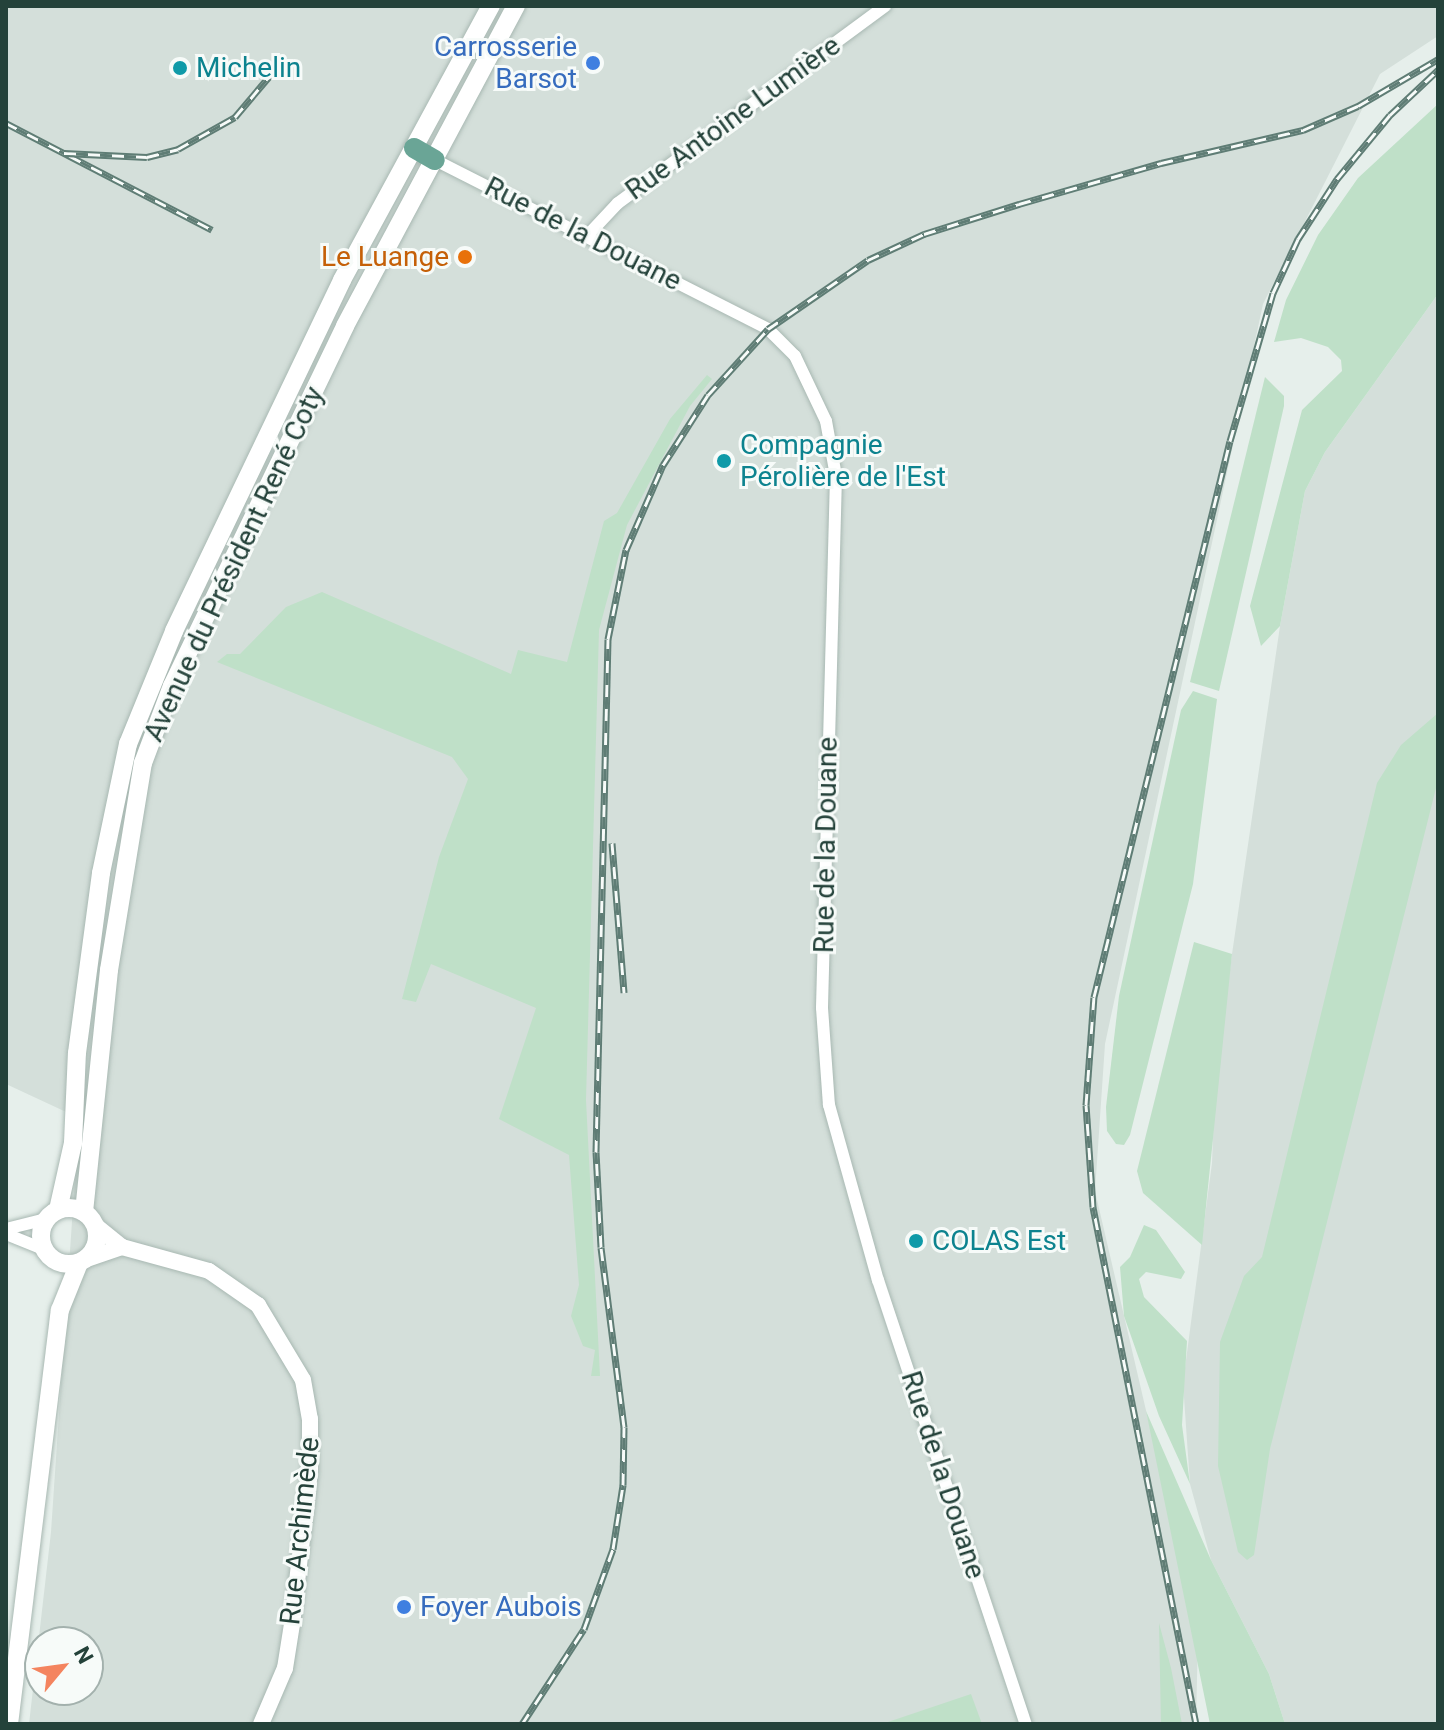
<!DOCTYPE html>
<html>
<head>
<meta charset="utf-8">
<style>
	body { margin:0 }
	#map { position:relative; width:1444px; height:1730px; overflow:hidden; background:#e6efeb; font-family:Roboto,sans-serif }
	div>[style] { position:absolute }
	.built>* { inset:0; background:#d4dfda }
	.green>* { inset:0; background:#bfe0c8 }
	.roads { filter:drop-shadow(0 0 2px #a8b8b2) drop-shadow(0 0 2px #a8b8b2) }
	.minor>* { height:12px; margin:-6px; padding:0 6px; transform-origin:6px; border-radius:6px; background:#fff }
	.tertiary>* { height:16px; margin:-8px; padding:0 8px; transform-origin:8px; border-radius:8px; background:#fff }
	.secondary>* { height:18px; margin:-9px; padding:0 9px; transform-origin:9px; border-radius:9px; background:#fff }
	.secondary>.ring { margin:-9px; padding:0; box-sizing:content-box; background:none; border:18px solid #fff; border-radius:50% }
	.primary>* { height:20px; margin:-10px; padding:0 10px; transform-origin:10px; border-radius:10px; background:#6aa596 }
	.rail>* { height:7px; margin-top:-3.5px; transform-origin:0; background:repeating-linear-gradient(90deg,#f7fbf9 0 12px,#5f7d75 0 24px); box-sizing:border-box; border-block:2px solid #5f7d75 }
	.dots>* { width:22px; height:22px; translate:-50% -50%; box-sizing:border-box; border:4px solid #f7fbf9; border-radius:50% }
	span { translate:-50% -50%; white-space:nowrap; text-align:center; line-height:1.15; -webkit-text-stroke:6px #f7fbf9; paint-order:stroke }
	.shop-label { font-size:28px; color:#366cbe }
	.right { translate:-100% -50%; text-align:right }
	.left { translate:0 -50%; text-align:left }
	.culture-label { font-size:28px; color:#0d838f }
	.street-label { font-size:28px; color:#24423a }
	.food-label { font-size:28px; color:#c56008 }
	.frame { position:absolute; inset:0; border:8px solid #24423a; pointer-events:none }
	.north { position:absolute; left:24px; top:1626px; width:80px; height:80px; box-sizing:border-box; background:#f7fbf9; border:2px solid #a3b1ad; border-radius:50%; rotate:61deg; font-size:22px; font-weight:700; line-height:32px; text-align:center; color:#24423a }
	.north::after { content:''; display:block; margin:auto; width:28px; height:36px; background:#f4845f; clip-path:polygon(50% 0,100% 100%,50% 72%,0 100%) }
</style>
</head>
<body>
<div id="map">
	<div class="built">
		<div style="clip-path:polygon(evenodd,6px 6px,1438px 6px,1438px 36px,1380px 74px,1263px 304px,1105px 1044px,1095px 1191px,1198px 1634px,1196px 1724px,29px 1724px,51px 1532px,79px 1118px,6px 1084px,6px 6px,40px 1642px,88px 1642px,88px 1690px,40px 1690px,40px 1642px)"></div>
		<div style="clip-path:polygon(1438px 294px,1438px 1724px,1285px 1724px,1269px 1674px,1211px 1560px,1190px 1484px,1183px 1383px,1212px 1163px,1215px 1086px,1232px 954px,1280px 626px,1305px 491px,1325px 452px)"></div>
	</div>
	<div class="green">
		<div style="clip-path:polygon(1438px 104px,1438px 294px,1325px 452px,1305px 491px,1280px 626px,1261px 646px,1250px 606px,1302px 410px,1342px 371px,1341px 360px,1328px 347px,1301px 338px,1274px 342px,1286px 300px,1318px 235px,1358px 178px)"></div>
		<div style="clip-path:polygon(707px 375px,712px 379px,690px 406px,627px 525px,599px 630px,586px 1100px,600px 1376px,591px 1376px,595px 1350px,583px 1346px,571px 1316px,579px 1285px,569px 1155px,499px 1119px,536px 1008px,431px 964px,416px 1002px,402px 999px,439px 857px,468px 779px,452px 757px,217px 662px,227px 654px,240px 654px,286px 607px,322px 592px,511px 674px,518px 650px,567px 662px,604px 521px,617px 513px,670px 419px)"></div>
		<div style="clip-path:polygon(1265px 377px,1284px 396px,1284px 406px,1219px 691px,1190px 682px)"></div>
		<div style="clip-path:polygon(1193px 691px,1217px 699px,1193px 884px,1130px 1135px,1124px 1145px,1116px 1144px,1107px 1131px,1106px 1107px,1119px 996px,1181px 710px)"></div>
		<div style="clip-path:polygon(1438px 713px,1438px 780px,1270px 1449px,1254px 1555px,1247px 1560px,1238px 1552px,1218px 1466px,1220px 1342px,1244px 1276px,1262px 1257px,1377px 783px,1401px 745px)"></div>
		<div style="clip-path:polygon(1194px 942px,1232px 954px,1202px 1245px,1143px 1193px,1137px 1171px)"></div>
		<div style="clip-path:polygon(1144px 1225px,1156px 1230px,1185px 1272px,1181px 1279px,1146px 1272px,1139px 1279px,1144px 1297px,1187px 1341px,1182px 1425px,1190px 1484px,1159px 1416px,1124px 1316px,1120px 1267px,1130px 1257px)"></div>
		<div style="clip-path:polygon(1146px 1411px,1211px 1560px,1269px 1674px,1285px 1724px,1210px 1724px)"></div>
		<div style="clip-path:polygon(1159px 1623px,1171px 1668px,1182px 1724px,1161px 1724px)"></div>
		<div style="clip-path:polygon(971px 1694px,982px 1724px,882px 1724px)"></div>
	</div>
	<div class="roads">
		<div class="minor">
			<div style="left:435px;top:160px;width:373px;rotate:26.9deg"></div>
			<div style="left:768px;top:329px;width:38px;rotate:45deg"></div>
			<div style="left:795px;top:356px;width:72px;rotate:64.5deg"></div>
			<div style="left:826px;top:421px;width:56px;rotate:79.7deg"></div>
			<div style="left:836px;top:476px;width:532px;rotate:91.51deg"></div>
			<div style="left:822px;top:1008px;width:97px;rotate:85.9deg"></div>
			<div style="left:829px;top:1105px;width:182px;rotate:74.4deg"></div>
			<div style="left:878px;top:1280px;width:468px;rotate:71.6deg"></div>
			<div style="left:587px;top:236px;width:45px;rotate:-46.8deg"></div>
			<div style="left:618px;top:203px;width:332px;rotate:-36.4deg"></div>
			<div style="left:6px;top:1229px;width:41px;rotate:-14deg"></div>
			<div style="left:6px;top:1234px;width:40px;rotate:22deg"></div>
		</div>
		<div class="tertiary">
			<div style="left:96px;top:1226px;width:33px;rotate:39deg"></div>
			<div style="left:122px;top:1247px;width:90px;rotate:15.4deg"></div>
			<div style="left:209px;top:1271px;width:60px;rotate:34.8deg"></div>
			<div style="left:258px;top:1305px;width:87px;rotate:59deg"></div>
			<div style="left:303px;top:1380px;width:40px;rotate:80deg"></div>
			<div style="left:310px;top:1419px;width:52px;rotate:90deg"></div>
			<div style="left:310px;top:1471px;width:154px;rotate:96.7deg"></div>
			<div style="left:292px;top:1624px;width:45px;rotate:99deg"></div>
			<div style="left:285px;top:1668px;width:61px;rotate:113.2deg"></div>
			<div style="left:87px;top:1259px;width:37px;rotate:-19deg"></div>
		</div>
		<div class="secondary">
			<div class="ring" style="left:41px;top:1208px;width:38px;height:38px"></div>
			<div style="left:58px;top:1210px;width:69px;rotate:-77.4deg"></div>
			<div style="left:73px;top:1143px;width:90px;rotate:-87.5deg"></div>
			<div style="left:77px;top:1053px;width:182px;rotate:-82.4deg"></div>
			<div style="left:101px;top:873px;width:132px;rotate:-78.2deg"></div>
			<div style="left:128px;top:744px;width:122px;rotate:-67.8deg"></div>
			<div style="left:174px;top:631px;width:389px;rotate:-64.4deg"></div>
			<div style="left:342px;top:280px;width:312px;rotate:-61.5deg"></div>
			<div style="left:84px;top:1212px;width:243px;rotate:-84.1deg"></div>
			<div style="left:109px;top:970px;width:210px;rotate:-80.7deg"></div>
			<div style="left:143px;top:763px;width:82px;rotate:-69.4deg"></div>
			<div style="left:172px;top:686px;width:399px;rotate:-64.3deg"></div>
			<div style="left:345px;top:326px;width:363px;rotate:-61.9deg"></div>
			<div style="left:9px;top:1724px;width:417px;rotate:-83deg"></div>
			<div style="left:60px;top:1310px;width:51px;rotate:-68deg"></div>
		</div>
		<div class="primary">
			<div style="left:414px;top:148px;width:24px;rotate:30deg"></div>
		</div>
	</div>
	<div class="rail">
		<div style="left:6px;top:123px;width:232px;rotate:27.4deg"></div>
		<div style="left:64px;top:153px;width:83px;rotate:2.8deg"></div>
		<div style="left:147px;top:157px;width:32px;rotate:-14deg"></div>
		<div style="left:178px;top:149px;width:65px;rotate:-29.3deg"></div>
		<div style="left:235px;top:117px;width:57px;rotate:-49.9deg"></div>
		<div style="left:612px;top:843px;width:150px;rotate:85.4deg"></div>
		<div style="left:522px;top:1724px;width:113px;rotate:-56.9deg"></div>
		<div style="left:584px;top:1629px;width:85px;rotate:-70.1deg"></div>
		<div style="left:613px;top:1549px;width:65px;rotate:-81.1deg"></div>
		<div style="left:623px;top:1485px;width:58px;rotate:-89deg"></div>
		<div style="left:624px;top:1427px;width:181px;rotate:-97.3deg"></div>
		<div style="left:601px;top:1247px;width:95px;rotate:-93deg"></div>
		<div style="left:596px;top:1152px;width:513px;rotate:-88.66deg"></div>
		<div style="left:608px;top:639px;width:91px;rotate:-78.6deg"></div>
		<div style="left:626px;top:550px;width:93px;rotate:-66.5deg"></div>
		<div style="left:663px;top:465px;width:83px;rotate:-57.3deg"></div>
		<div style="left:708px;top:395px;width:89px;rotate:-47.7deg"></div>
		<div style="left:768px;top:329px;width:121px;rotate:-34.6deg"></div>
		<div style="left:868px;top:260px;width:62px;rotate:-24.9deg"></div>
		<div style="left:924px;top:234px;width:100px;rotate:-17.5deg"></div>
		<div style="left:1019px;top:204px;width:148px;rotate:-16.1deg"></div>
		<div style="left:1161px;top:163px;width:146px;rotate:-13.1deg"></div>
		<div style="left:1303px;top:130px;width:60px;rotate:-23.6deg"></div>
		<div style="left:1358px;top:106px;width:93px;rotate:-30.4deg"></div>
		<div style="left:1196px;top:1724px;width:527px;rotate:-101.27deg"></div>
		<div style="left:1093px;top:1207px;width:102px;rotate:-93.9deg"></div>
		<div style="left:1086px;top:1105px;width:108px;rotate:-85.8deg"></div>
		<div style="left:1094px;top:997px;width:572px;rotate:-76.26deg"></div>
		<div style="left:1230px;top:441px;width:154px;rotate:-73.8deg"></div>
		<div style="left:1273px;top:293px;width:60px;rotate:-65.2deg"></div>
		<div style="left:1298px;top:239px;width:72px;rotate:-57deg"></div>
		<div style="left:1337px;top:179px;width:83px;rotate:-50.4deg"></div>
		<div style="left:1390px;top:115px;width:66px;rotate:-43.2deg"></div>
	</div>
	<div class="dots">
		<div style="left:593px;top:63px;background:#3f7fe0"></div>
		<div style="left:180px;top:68px;background:#0f9aa8"></div>
		<div style="left:465px;top:257px;background:#e8710a"></div>
		<div style="left:724px;top:461px;background:#0f9aa8"></div>
		<div style="left:916px;top:1241px;background:#0f9aa8"></div>
		<div style="left:404px;top:1607px;background:#3f7fe0"></div>
	</div>
	<div class="shop-label">
		<span class="right" style="left:577px;top:63px">Carrosserie<br>Barsot</span>
		<span class="left" style="left:420px;top:1607px">Foyer Aubois</span>
	</div>
	<div class="culture-label">
		<span class="left" style="left:196px;top:68px">Michelin</span>
		<span class="left" style="left:740px;top:461px">Compagnie<br>Pérolière de l'Est</span>
		<span class="left" style="left:932px;top:1241px">COLAS Est</span>
	</div>
	<div class="street-label">
		<span style="left:733px;top:118px;rotate:-36deg">Rue Antoine Lumière</span>
		<span style="left:583px;top:234px;rotate:27deg">Rue de la Douane</span>
		<span style="left:234px;top:564px;rotate:-65deg">Avenue du Président René Coty</span>
		<span style="left:826px;top:845px;rotate:-89deg">Rue de la Douane</span>
		<span style="left:943px;top:1475px;rotate:72deg">Rue de la Douane</span>
		<span style="left:300px;top:1531px;rotate:-84deg">Rue Archimède</span>
	</div>
	<div class="food-label">
		<span class="right" style="left:449px;top:257px">Le Luange</span>
	</div>
	<div class="frame"></div>
	<div class="north">N</div>
</div>
</body>
</html>
